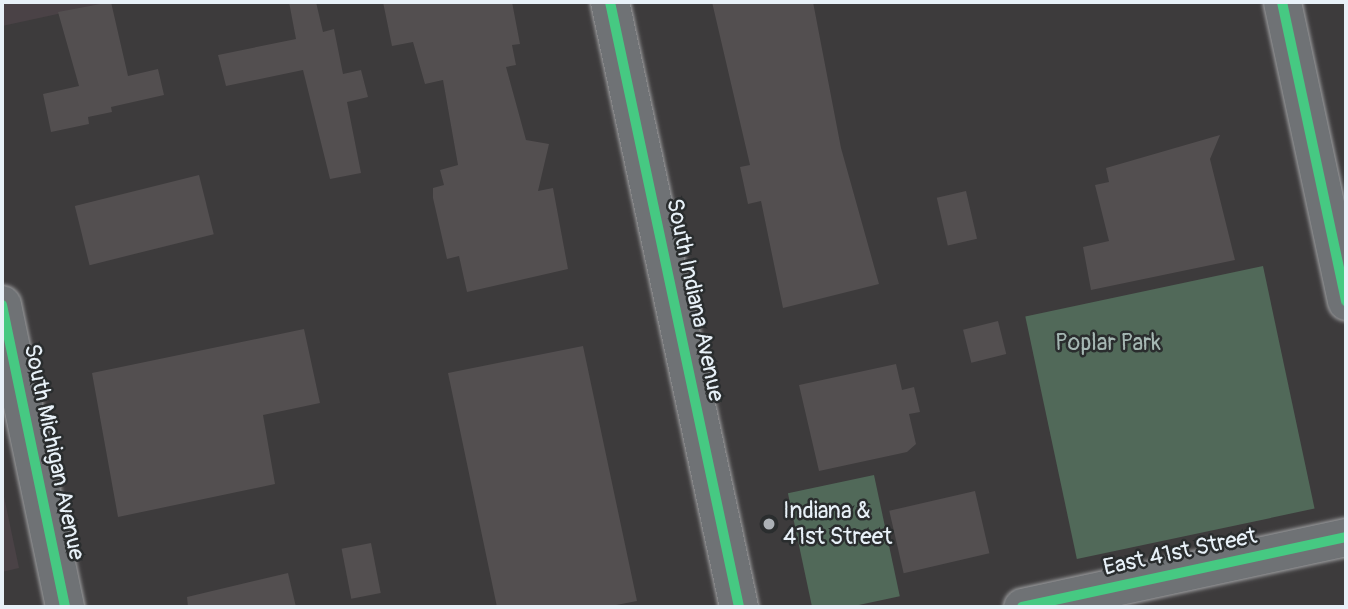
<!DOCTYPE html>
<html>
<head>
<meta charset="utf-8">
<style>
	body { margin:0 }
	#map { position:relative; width:1348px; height:609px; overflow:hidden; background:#3d3b3c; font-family:Pangolin,sans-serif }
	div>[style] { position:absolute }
	.built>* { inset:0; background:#4a4246 }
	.green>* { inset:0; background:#516959; transform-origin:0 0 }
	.building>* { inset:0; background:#534f50; transform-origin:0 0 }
	.roads { filter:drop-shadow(0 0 2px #9e9fa1) drop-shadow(0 0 2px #9e9fa1) }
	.minor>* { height:37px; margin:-18.5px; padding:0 18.5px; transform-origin:18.5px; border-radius:18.5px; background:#6f7275 }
	.tertiary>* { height:38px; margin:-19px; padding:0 19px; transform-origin:19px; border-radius:19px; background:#6f7275 }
	.cycleway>* { height:10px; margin:-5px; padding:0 5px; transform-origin:5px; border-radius:5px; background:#46c982 }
	.dots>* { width:19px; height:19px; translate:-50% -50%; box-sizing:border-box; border:4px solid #2a2d2e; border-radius:50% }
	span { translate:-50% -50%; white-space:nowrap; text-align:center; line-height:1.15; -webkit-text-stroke:5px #2a2d2e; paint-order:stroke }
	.street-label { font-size:23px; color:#e8f1f8 }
	.park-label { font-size:23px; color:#a5b7b3 }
	.poi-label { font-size:23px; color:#e8f1f8 }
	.left { translate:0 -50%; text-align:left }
	.frame { position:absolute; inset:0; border:4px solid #e8f1f8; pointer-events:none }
</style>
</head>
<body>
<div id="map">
	<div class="built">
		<div style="clip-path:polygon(2px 2px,113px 2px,2px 26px)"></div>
		<div style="clip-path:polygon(2px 487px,19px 568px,2px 572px)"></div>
	</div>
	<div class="green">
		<div style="left:1263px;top:266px;width:248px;height:243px;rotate:78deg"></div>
		<div style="left:874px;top:475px;width:124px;height:88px;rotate:78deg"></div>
	</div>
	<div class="building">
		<div style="clip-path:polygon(111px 2px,128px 76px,158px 69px,164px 95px,111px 107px,112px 112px,88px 117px,89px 124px,51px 132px,43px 94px,79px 86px,58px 12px)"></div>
		<div style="clip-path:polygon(289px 2px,316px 2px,323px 32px,334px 29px,343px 74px,361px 70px,368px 97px,347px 102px,361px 173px,330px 179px,303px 70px,226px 86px,218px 55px,296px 39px)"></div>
		<div style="clip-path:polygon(383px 2px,512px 2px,520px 44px,512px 45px,516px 65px,506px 67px,526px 140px,549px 144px,538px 191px,553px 188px,568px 269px,467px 292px,459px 256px,447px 259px,433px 198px,433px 188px,444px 185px,440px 170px,458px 165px,443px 80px,425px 84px,413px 42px,392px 46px)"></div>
		<div style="clip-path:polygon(712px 2px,813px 2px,841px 148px,879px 284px,783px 308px,761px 201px,748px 204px,740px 167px,750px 165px)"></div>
		<div style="clip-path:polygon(1220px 135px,1210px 159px,1235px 260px,1091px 290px,1083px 247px,1109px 241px,1095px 185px,1109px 182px,1106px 168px)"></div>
		<div style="left:199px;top:175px;width:61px;height:128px;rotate:76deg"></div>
		<div style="left:966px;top:191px;width:49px;height:30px;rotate:77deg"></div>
		<div style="left:998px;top:321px;width:34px;height:36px;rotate:76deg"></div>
		<div style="clip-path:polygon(304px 329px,320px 403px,263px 415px,275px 484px,118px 517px,92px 373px)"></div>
		<div style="clip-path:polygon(583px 346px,637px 601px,606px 607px,497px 607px,448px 373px)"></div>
		<div style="clip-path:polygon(896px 364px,902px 390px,914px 387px,920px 412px,909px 414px,916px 444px,907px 452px,819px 471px,799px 385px)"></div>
		<div style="left:975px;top:491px;width:64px;height:88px;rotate:77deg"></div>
		<div style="left:371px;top:543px;width:51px;height:30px;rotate:79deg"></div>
		<div style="clip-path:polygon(288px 573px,296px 607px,188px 607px,187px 597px)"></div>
	</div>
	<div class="roads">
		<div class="minor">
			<div style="left:1282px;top:2px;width:306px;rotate:77.9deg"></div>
			<div style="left:1022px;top:607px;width:331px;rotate:-12.2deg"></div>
		</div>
		<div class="tertiary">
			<div style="left:610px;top:2px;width:619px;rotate:77.96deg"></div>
			<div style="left:2px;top:305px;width:309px;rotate:78.2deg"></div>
		</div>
	</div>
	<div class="cycleway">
		<div style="left:610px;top:2px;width:619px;rotate:77.96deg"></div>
		<div style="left:1282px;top:2px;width:306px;rotate:77.9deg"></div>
		<div style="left:2px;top:305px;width:309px;rotate:78.2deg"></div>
		<div style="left:1022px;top:607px;width:331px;rotate:-12.2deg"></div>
	</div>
	<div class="dots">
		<div style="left:769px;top:524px;background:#acb1b6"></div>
	</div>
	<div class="street-label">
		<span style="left:695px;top:300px;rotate:78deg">South Indiana Avenue</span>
		<span style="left:54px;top:452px;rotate:78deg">South Michigan Avenue</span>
		<span style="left:1180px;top:552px;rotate:-12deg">East 41st Street</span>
	</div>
	<div class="park-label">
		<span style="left:1108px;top:343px">Poplar Park</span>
	</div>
	<div class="poi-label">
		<span class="left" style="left:783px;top:524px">Indiana &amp;<br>41st Street</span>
	</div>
	<div class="frame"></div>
</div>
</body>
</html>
